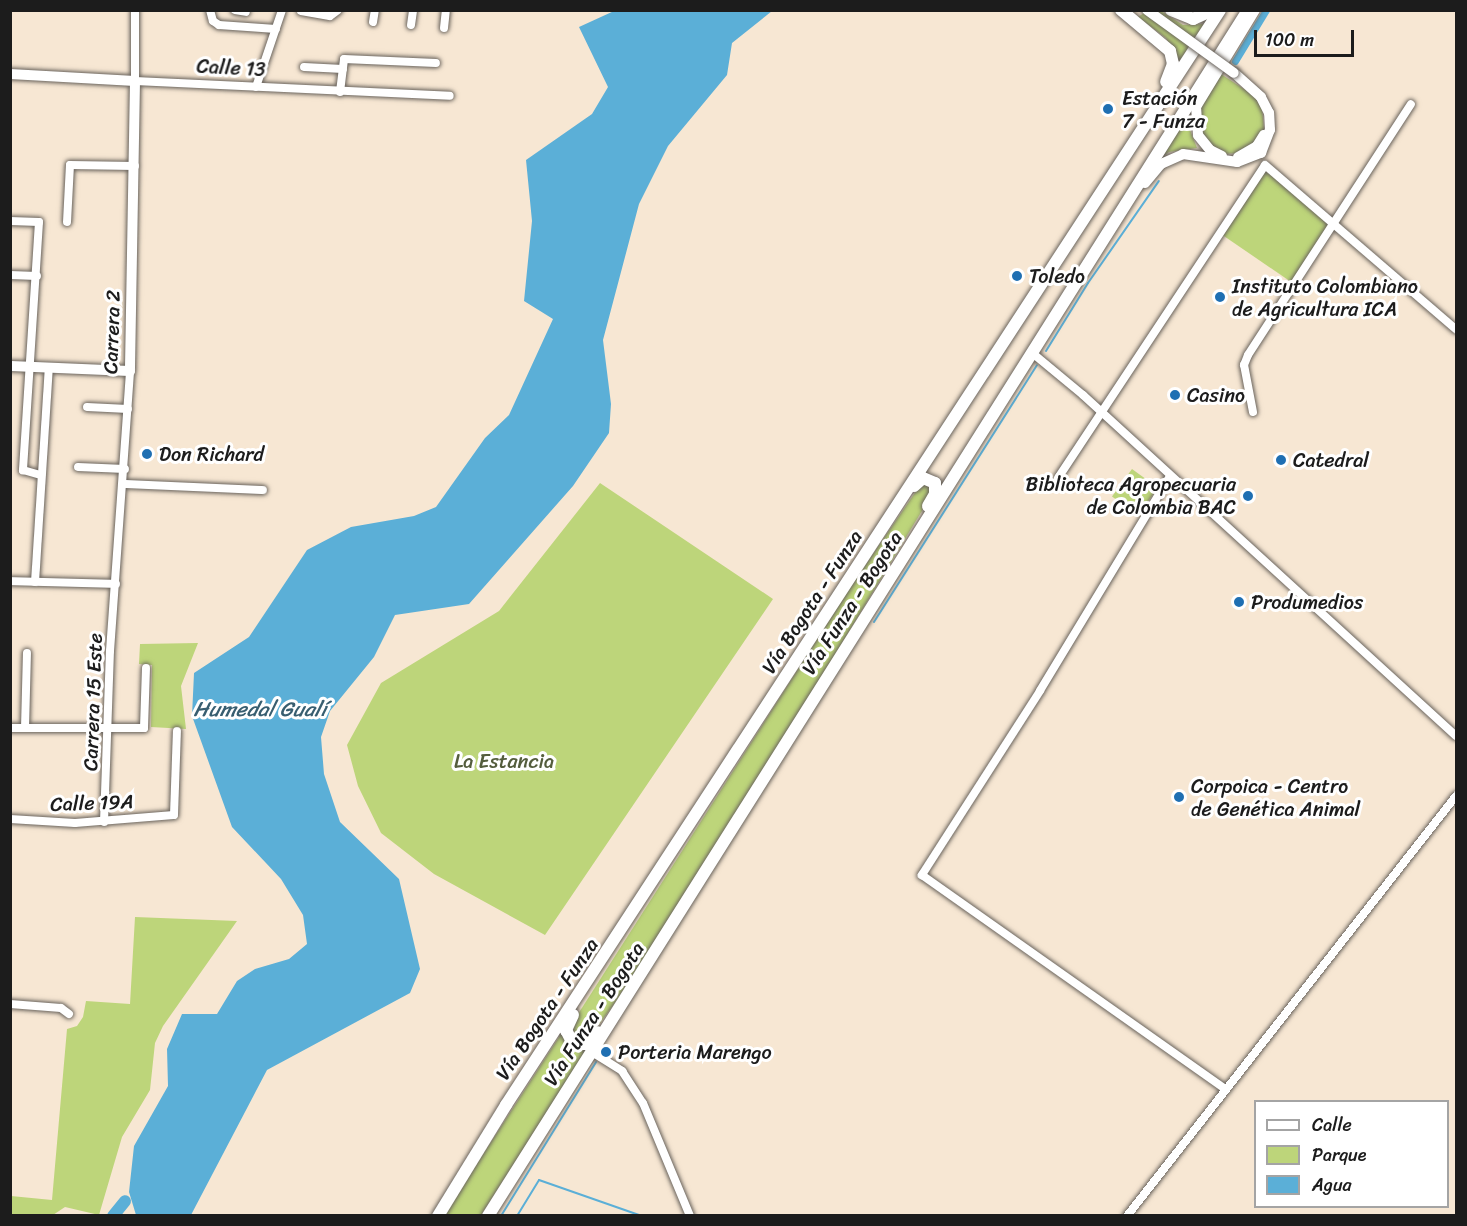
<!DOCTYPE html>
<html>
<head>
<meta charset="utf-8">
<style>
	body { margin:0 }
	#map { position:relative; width:1467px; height:1226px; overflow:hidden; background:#f7e7d3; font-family:Sriracha,sans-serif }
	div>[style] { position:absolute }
	.green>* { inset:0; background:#bdd57a; transform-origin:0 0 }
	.water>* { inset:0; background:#5bafd7 }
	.stream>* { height:2px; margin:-1px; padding:0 1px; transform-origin:1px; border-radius:1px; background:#5bafd7 }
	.canal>* { height:7px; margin:-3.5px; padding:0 3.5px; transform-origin:3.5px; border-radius:3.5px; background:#5bafd7 }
	.river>* { height:12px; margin:-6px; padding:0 6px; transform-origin:6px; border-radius:6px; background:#5bafd7 }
	.roads { filter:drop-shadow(0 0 2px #69635c) drop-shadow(0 0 2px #69635c) }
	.street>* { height:8px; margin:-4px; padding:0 4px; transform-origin:4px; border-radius:4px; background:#fff }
	.secondary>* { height:10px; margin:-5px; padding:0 5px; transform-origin:5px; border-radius:5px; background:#fff }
	.primary>* { height:12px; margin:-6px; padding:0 6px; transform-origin:6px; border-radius:6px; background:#fff }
	.bridges { filter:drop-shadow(0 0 2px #69635c) drop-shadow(0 0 2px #69635c) }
	.secondary-bridge>* { height:10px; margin:-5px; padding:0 5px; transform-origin:5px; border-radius:5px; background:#fff }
	.dots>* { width:16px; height:16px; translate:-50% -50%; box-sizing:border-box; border:3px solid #fff; border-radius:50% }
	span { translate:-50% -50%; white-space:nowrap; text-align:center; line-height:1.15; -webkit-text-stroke:6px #fff; paint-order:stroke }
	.street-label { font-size:20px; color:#1c1c1c }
	.poi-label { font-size:20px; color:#1c1c1c }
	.left { translate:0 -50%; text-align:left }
	.right { translate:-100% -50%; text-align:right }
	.park-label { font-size:20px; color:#545d3d }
	.water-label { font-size:21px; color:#385e70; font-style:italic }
	.frame { position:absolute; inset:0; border:12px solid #1c1c1c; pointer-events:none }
	.legend { position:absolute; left:1254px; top:1100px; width:195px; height:108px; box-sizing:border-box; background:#fff; border:2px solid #a4a4a4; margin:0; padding:8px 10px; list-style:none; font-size:18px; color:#1c1c1c }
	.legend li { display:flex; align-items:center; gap:12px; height:30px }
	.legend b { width:30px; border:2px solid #a4a4a4 }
	.scale { position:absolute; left:1254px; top:30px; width:100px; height:27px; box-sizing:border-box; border:3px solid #1c1c1c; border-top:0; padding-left:8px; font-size:18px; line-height:21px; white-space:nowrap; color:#1c1c1c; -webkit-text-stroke:4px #fff; paint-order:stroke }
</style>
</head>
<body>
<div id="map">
	<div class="green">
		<div style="clip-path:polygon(1147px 11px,1161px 11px,1183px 25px,1205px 24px,1178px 63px,1166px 38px,1138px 17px)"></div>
		<div style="clip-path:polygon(1221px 74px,1256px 97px,1262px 107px,1264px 130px,1259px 140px,1242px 153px,1221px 154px,1204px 141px,1199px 111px)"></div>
		<div style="clip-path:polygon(1185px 117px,1197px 148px,1169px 152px,1160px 158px)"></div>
		<div style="clip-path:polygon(1265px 165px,1333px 221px,1294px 284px,1218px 232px)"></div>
		<div style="left:1132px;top:469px;width:32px;height:34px;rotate:36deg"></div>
		<div style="clip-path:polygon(600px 483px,773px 599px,545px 935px,434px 874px,381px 833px,358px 786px,347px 745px,381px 683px,499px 611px)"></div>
		<div style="clip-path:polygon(921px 484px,930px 485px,931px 496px,733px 823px,614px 1004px,590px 1037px,577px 1039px,571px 1025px,851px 586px)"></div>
		<div style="clip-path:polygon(198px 643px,181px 686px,186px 729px,151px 727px,152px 665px,139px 664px,140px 644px)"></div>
		<div style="clip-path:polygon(135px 917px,237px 921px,163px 1026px,155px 1043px,150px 1090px,122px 1137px,99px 1215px,65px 1207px,53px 1215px,11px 1215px,11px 1196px,52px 1200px,67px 1029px,77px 1026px,83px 1017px,86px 1001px,130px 1004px)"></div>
		<div style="clip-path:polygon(561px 1034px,571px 1047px,590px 1045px,481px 1215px,443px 1216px)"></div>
	</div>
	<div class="water">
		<div style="clip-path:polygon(614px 11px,772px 11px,732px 43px,727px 75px,668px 146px,639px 204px,603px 340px,611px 404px,609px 433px,573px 486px,469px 604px,395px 615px,374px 657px,330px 711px,321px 737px,324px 774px,340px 822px,399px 879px,420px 969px,410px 993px,267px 1070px,191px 1215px,136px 1215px,129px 1192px,134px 1146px,168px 1086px,167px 1049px,182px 1014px,217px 1014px,237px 981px,255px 969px,289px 959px,307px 944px,303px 915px,281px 879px,232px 827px,192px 716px,194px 673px,249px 637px,307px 550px,351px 527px,414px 516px,436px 507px,485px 438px,509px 415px,553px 319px,524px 301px,532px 221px,526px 160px,592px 114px,608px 87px,579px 27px)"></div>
	</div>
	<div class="stream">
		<div style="left:1046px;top:351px;width:80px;rotate:-58.3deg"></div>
		<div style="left:1088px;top:283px;width:124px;rotate:-55.2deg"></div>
		<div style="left:874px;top:622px;width:304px;rotate:-57.6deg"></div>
		<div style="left:501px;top:1216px;width:181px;rotate:-58.3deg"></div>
		<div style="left:517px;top:1216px;width:42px;rotate:-58.6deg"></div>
		<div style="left:539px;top:1180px;width:109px;rotate:19.3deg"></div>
	</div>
	<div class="canal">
		<div style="left:1235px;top:61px;width:60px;rotate:-58.7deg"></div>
	</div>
	<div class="river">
		<div style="left:113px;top:1216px;width:19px;rotate:-51deg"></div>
	</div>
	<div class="roads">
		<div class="street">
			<div style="left:135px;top:10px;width:71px;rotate:90deg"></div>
			<div style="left:135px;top:81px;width:315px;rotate:2.7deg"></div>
			<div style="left:210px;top:10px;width:11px;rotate:75deg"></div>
			<div style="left:213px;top:21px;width:7px;rotate:34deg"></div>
			<div style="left:219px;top:25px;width:57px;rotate:4deg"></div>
			<div style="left:235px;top:10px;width:11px;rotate:10deg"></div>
			<div style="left:301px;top:11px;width:29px;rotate:10deg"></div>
			<div style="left:330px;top:16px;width:10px;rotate:-37deg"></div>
			<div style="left:373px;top:22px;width:12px;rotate:-81deg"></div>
			<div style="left:411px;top:25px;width:15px;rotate:-82deg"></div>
			<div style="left:444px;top:28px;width:18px;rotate:-84deg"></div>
			<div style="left:304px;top:67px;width:39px;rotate:3deg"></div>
			<div style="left:256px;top:87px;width:81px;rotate:-71.3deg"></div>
			<div style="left:340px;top:92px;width:33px;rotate:-83deg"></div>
			<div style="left:344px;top:59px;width:92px;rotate:2.5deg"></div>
			<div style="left:10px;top:221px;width:29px;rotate:2deg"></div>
			<div style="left:39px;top:222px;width:249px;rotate:93.7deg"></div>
			<div style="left:23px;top:470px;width:19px;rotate:16deg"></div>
			<div style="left:67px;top:222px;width:57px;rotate:-87deg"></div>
			<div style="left:70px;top:165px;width:65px;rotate:0.9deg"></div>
			<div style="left:10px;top:275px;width:27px;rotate:2deg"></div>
			<div style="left:1031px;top:352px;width:67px;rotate:39.6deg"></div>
			<div style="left:1083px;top:395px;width:505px;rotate:42.43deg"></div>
			<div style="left:87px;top:407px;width:41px;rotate:2.8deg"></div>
			<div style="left:1253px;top:412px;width:48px;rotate:-100.8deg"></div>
			<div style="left:1244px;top:365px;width:11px;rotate:-68deg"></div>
			<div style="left:1248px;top:355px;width:299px;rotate:-57deg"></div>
			<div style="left:78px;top:467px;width:47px;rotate:2.4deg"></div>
			<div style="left:1170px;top:476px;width:251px;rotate:121.2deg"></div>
			<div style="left:1040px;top:691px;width:219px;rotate:122.7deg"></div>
			<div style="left:922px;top:875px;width:371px;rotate:35.2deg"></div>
			<div style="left:1058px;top:478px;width:375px;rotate:-56.5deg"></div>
			<div style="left:1265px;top:165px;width:252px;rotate:40.7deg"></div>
			<div style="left:124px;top:484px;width:139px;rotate:2.5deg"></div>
			<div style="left:10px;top:581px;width:106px;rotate:1.6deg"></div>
			<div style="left:35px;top:582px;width:215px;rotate:-86.3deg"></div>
			<div style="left:10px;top:728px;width:134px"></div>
			<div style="left:144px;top:728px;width:60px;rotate:-88.1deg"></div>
			<div style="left:25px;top:728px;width:75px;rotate:-88.5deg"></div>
			<div style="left:10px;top:819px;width:65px;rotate:3.5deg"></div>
			<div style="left:75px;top:823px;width:99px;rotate:-4.6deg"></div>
			<div style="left:174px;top:815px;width:84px;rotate:-88deg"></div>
			<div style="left:104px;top:822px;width:171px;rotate:-88deg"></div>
			<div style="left:110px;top:651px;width:281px;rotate:-85.9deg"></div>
			<div style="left:10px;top:1004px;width:51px;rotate:4.5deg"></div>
			<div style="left:61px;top:1008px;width:10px;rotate:37deg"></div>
			<div style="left:592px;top:1052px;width:36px;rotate:32deg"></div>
			<div style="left:622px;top:1071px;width:38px;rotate:57deg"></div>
			<div style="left:643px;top:1103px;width:122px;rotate:67.4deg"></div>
			<div style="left:1127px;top:1216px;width:534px;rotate:-51.93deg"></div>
		</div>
		<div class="secondary">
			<div style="left:10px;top:74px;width:125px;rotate:3.2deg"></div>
			<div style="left:135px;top:81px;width:290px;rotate:91deg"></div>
			<div style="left:130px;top:371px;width:120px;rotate:-177.6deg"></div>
			<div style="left:1222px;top:156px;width:13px;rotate:-153deg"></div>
			<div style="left:1210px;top:150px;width:19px;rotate:-129deg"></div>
			<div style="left:1198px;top:135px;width:28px;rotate:-94deg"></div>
			<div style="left:1196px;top:107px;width:114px;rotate:-58.7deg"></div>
			<div style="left:1238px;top:157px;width:22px;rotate:-30deg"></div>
			<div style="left:1257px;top:146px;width:13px;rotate:-58deg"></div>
			<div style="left:1145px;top:183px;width:25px;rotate:-50deg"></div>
			<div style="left:1161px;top:164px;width:24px;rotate:-24deg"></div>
			<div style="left:1183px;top:154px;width:55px;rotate:8.4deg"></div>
			<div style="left:1237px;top:162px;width:26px;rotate:-21deg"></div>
			<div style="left:1261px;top:153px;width:25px;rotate:-69deg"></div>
			<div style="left:1270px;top:130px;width:17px;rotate:-93deg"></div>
			<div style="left:1269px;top:113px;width:18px;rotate:-117deg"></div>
			<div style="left:1261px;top:97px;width:36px;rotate:-138deg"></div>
		</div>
		<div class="primary">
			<div style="left:1121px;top:10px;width:64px;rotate:39.9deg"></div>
			<div style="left:1170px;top:51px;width:13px;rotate:77deg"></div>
			<div style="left:1173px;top:64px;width:19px;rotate:111deg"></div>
			<div style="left:1171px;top:10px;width:24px;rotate:22deg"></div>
			<div style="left:1193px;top:19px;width:22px;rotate:-24deg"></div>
			<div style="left:914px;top:486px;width:12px;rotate:-42deg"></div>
			<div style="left:923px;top:478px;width:13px;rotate:23deg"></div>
			<div style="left:935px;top:483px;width:11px;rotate:90deg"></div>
			<div style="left:935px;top:494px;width:14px;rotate:120deg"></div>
			<div style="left:573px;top:1015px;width:17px;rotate:115deg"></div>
			<div style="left:566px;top:1030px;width:11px;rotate:63deg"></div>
			<div style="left:571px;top:1040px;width:14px;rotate:17deg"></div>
			<div style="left:584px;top:1044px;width:18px;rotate:-41deg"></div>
			<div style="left:438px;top:1216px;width:130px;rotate:-58.5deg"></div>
			<div style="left:506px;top:1105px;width:1307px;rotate:-56.89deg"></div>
			<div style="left:488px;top:1216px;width:1425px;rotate:-57.78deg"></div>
		</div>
	</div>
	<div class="bridges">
		<div class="secondary-bridge">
			<div style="left:1147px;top:10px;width:107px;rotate:35.9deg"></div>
		</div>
	</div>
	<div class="dots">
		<div style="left:1108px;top:109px;background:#1f6fb2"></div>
		<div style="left:1017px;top:276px;background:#1f6fb2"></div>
		<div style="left:1220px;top:297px;background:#1f6fb2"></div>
		<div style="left:1175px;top:395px;background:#1f6fb2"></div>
		<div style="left:147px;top:454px;background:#1f6fb2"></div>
		<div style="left:1281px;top:460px;background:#1f6fb2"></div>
		<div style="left:1248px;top:496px;background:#1f6fb2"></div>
		<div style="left:1239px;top:602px;background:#1f6fb2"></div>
		<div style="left:1179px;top:797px;background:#1f6fb2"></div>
		<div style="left:606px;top:1052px;background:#1f6fb2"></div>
	</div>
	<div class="street-label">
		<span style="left:231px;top:68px;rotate:3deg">Calle 13</span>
		<span style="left:112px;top:332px;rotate:-88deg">Carrera 2</span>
		<span style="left:812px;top:602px;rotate:-57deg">Vía Bogota - Funza</span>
		<span style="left:852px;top:603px;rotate:-57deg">Vía Funza - Bogota</span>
		<span style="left:93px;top:702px;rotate:-88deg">Carrera 15 Este</span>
		<span style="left:92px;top:803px;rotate:-2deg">Calle 19A</span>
		<span style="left:547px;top:1009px;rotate:-56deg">Vía Bogota - Funza</span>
		<span style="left:594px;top:1014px;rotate:-57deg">Vía Funza - Bogota</span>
	</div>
	<div class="poi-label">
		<span class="left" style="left:1122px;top:110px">Estación<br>7 - Funza</span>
		<span class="left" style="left:1029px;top:276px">Toledo</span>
		<span class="left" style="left:1232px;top:298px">Instituto Colombiano<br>de Agricultura ICA</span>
		<span class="left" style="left:1187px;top:395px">Casino</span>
		<span class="left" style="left:159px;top:454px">Don Richard</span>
		<span class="left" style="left:1293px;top:460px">Catedral</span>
		<span class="right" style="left:1236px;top:496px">Biblioteca Agropecuaria<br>de Colombia BAC</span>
		<span class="left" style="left:1251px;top:602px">Produmedios</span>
		<span class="left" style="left:1191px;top:798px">Corpoica - Centro<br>de Genética Animal</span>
		<span class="left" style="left:618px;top:1052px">Porteria Marengo</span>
	</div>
	<div class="park-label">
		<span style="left:504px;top:761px">La Estancia</span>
	</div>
	<div class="water-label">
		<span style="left:260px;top:709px">Humedal Gualí</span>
	</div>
	<div class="frame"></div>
	<ul class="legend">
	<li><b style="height:8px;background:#fff"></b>Calle</li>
	<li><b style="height:16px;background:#bdd57a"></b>Parque</li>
	<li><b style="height:16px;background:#5bafd7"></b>Agua</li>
	</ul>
	<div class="scale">100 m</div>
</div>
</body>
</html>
